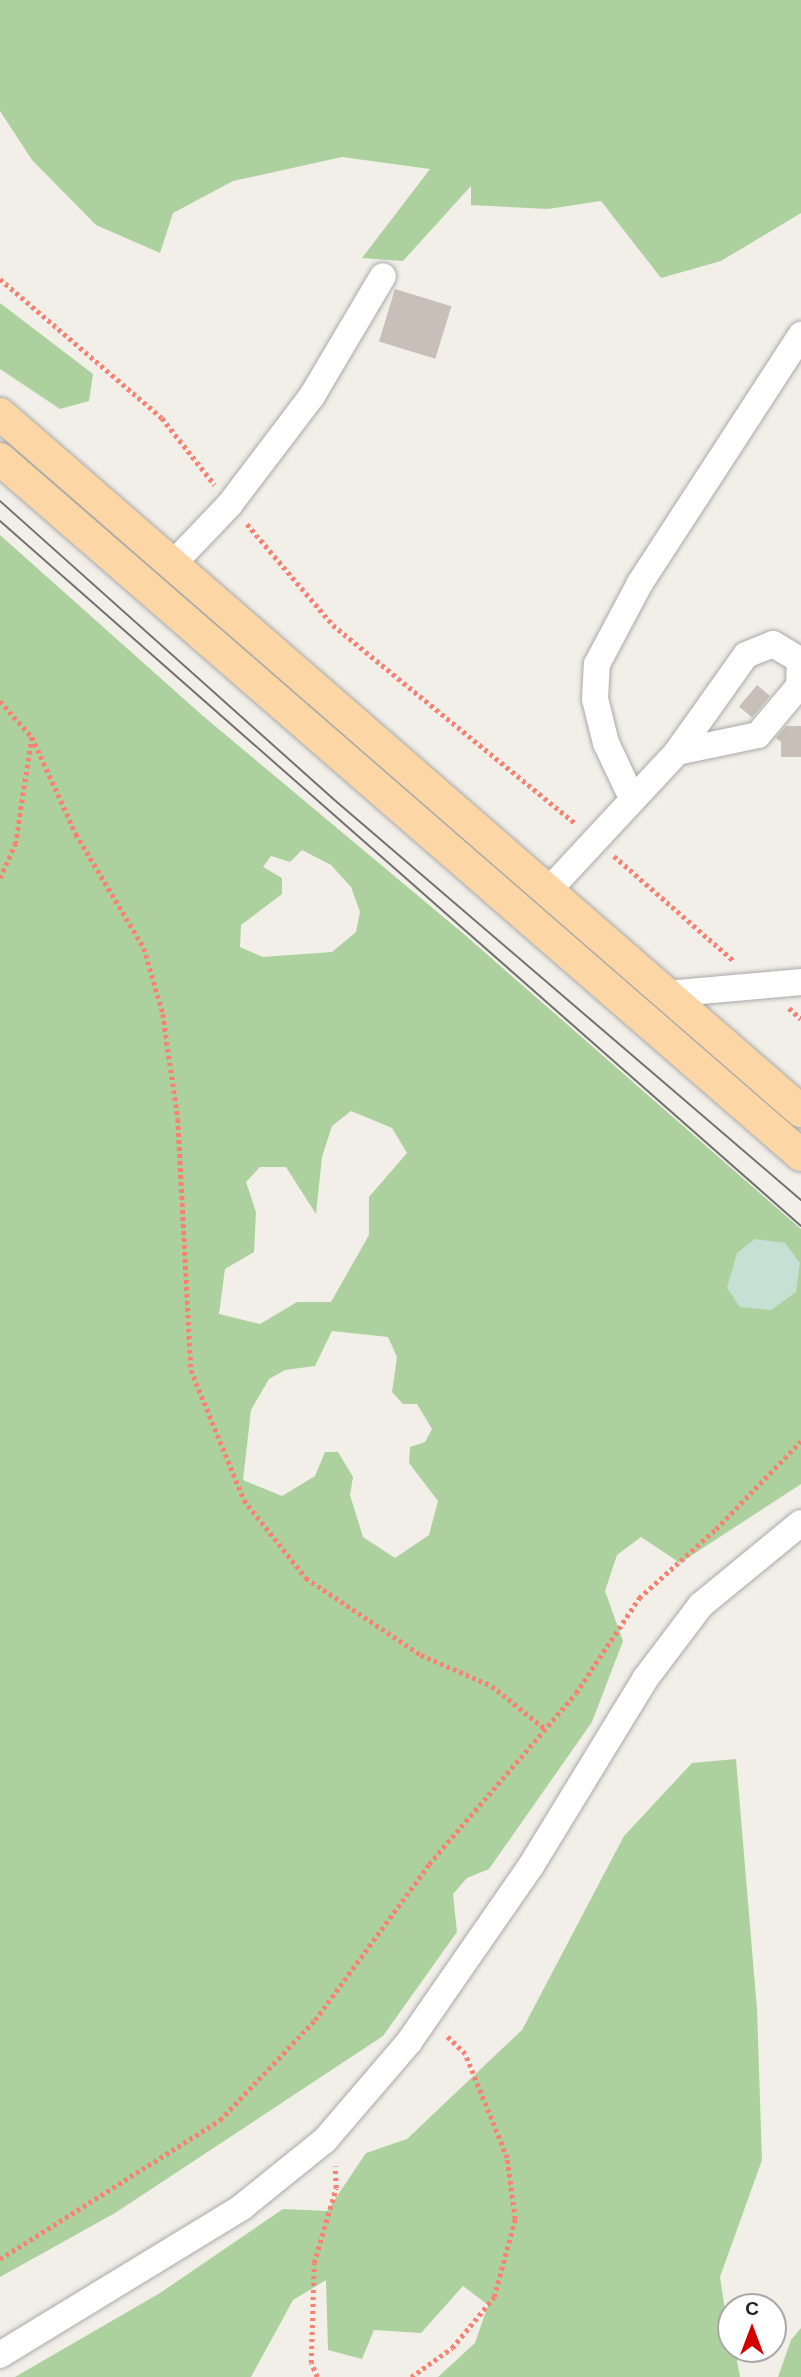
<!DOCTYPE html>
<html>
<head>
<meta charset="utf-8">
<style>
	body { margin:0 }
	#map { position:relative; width:801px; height:2377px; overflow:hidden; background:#f2efe9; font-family:Arial,sans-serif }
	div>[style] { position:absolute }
	.forest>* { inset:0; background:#add19e }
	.wetland>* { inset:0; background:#c6e0d4 }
	.building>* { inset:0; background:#c7bfb8; transform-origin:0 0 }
	.path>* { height:4.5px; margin-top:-2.25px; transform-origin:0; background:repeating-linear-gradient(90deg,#fa8072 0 3.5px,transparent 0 7px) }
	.roads { filter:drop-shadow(0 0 2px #a9a9a9) drop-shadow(0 0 2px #a9a9a9) }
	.minor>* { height:26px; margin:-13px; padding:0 13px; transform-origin:13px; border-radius:13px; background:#fff }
	.major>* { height:32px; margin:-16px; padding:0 16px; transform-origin:16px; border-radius:16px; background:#fcd6a4 }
	.tram>* { height:2px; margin:-1px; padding:0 1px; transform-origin:1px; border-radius:1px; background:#707070 }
	span { translate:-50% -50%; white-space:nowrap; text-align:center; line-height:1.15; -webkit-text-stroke:6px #fff; paint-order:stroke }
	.north { position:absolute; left:717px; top:2293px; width:70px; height:70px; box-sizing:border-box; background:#fff; border:2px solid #a7a7a7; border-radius:50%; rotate:0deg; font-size:19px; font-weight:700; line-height:28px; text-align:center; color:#222 }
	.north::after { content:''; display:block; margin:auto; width:24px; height:32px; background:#d40000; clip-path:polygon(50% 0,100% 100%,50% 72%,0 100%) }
</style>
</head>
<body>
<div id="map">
	<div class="forest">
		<div style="clip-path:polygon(0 0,801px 0,801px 213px,721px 261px,661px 278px,601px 201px,548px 209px,471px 205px,471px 186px,403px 261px,362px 258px,430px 169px,342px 157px,233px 181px,173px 213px,160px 253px,96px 225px,32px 160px,0 111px)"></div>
		<div style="clip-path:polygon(0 303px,93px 374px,89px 401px,60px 409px,0 369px)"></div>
		<div style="clip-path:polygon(evenodd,0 535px,203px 716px,465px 935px,801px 1229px,801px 1484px,680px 1563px,641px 1537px,617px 1555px,605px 1591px,623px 1641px,592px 1722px,489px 1869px,467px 1878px,453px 1894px,457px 1932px,383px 2036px,115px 2213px,0 2277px,0 535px,302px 850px,331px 865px,351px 887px,360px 912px,356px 932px,332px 952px,263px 957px,240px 947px,241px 925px,282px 894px,282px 878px,263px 867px,271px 856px,290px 862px,302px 850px,0 535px,351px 1111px,392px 1128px,407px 1153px,369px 1197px,369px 1235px,331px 1302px,297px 1302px,260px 1324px,219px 1314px,225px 1269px,254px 1252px,256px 1212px,246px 1182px,260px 1167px,286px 1167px,316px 1214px,322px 1157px,332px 1126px,351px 1111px,0 535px,332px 1331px,388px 1337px,397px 1357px,392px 1392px,403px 1404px,417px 1404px,432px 1429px,425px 1442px,410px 1447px,409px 1463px,438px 1501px,429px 1535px,395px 1558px,363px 1537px,350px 1495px,353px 1477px,338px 1452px,325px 1452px,315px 1476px,282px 1496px,243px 1480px,251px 1410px,269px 1379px,285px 1370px,315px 1366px,332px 1331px)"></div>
		<div style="clip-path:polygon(736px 1759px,757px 2009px,762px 2160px,720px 2277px,731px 2349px,735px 2349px,740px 2377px,438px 2377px,475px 2343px,488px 2305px,463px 2286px,421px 2333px,374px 2330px,362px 2359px,328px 2350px,326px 2280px,293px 2300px,251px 2377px,15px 2377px,160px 2293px,283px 2209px,327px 2211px,366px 2153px,407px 2139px,522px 2030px,624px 1836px,692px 1763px)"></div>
		<div style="clip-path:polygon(801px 2328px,801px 2377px,778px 2377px,791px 2340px)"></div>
	</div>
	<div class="wetland">
		<div style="clip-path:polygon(755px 1239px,785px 1243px,800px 1263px,796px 1292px,771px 1310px,740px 1307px,727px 1288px,737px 1253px)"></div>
	</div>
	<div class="building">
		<div style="left:395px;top:289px;width:59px;height:55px;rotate:17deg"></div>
		<div style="left:757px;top:685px;width:17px;height:28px;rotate:40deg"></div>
		<div style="clip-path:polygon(786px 726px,801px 726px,801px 757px,781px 757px,781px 742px,776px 738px)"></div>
	</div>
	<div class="path">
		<div style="left:0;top:279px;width:213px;rotate:40.6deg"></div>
		<div style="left:162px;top:418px;width:85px;rotate:51.7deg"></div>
		<div style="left:247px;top:524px;width:133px;rotate:49.6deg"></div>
		<div style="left:333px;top:625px;width:314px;rotate:39.3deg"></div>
		<div style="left:0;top:701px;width:48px;rotate:48.4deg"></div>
		<div style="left:32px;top:737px;width:107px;rotate:98.6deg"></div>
		<div style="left:16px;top:843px;width:39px;rotate:114deg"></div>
		<div style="left:32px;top:737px;width:107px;rotate:65.6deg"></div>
		<div style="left:76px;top:834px;width:133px;rotate:59.2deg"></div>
		<div style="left:144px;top:948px;width:69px;rotate:73.9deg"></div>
		<div style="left:163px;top:1014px;width:106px;rotate:81.9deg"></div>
		<div style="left:178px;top:1119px;width:251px;rotate:87deg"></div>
		<div style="left:191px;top:1370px;width:140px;rotate:67.8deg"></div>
		<div style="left:244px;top:1500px;width:100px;rotate:51.5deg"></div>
		<div style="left:306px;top:1578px;width:138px;rotate:33.8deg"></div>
		<div style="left:421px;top:1655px;width:77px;rotate:23.6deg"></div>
		<div style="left:492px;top:1686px;width:67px;rotate:38.9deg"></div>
		<div style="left:614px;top:856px;width:159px;rotate:41.2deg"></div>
		<div style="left:789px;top:1008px;width:16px;rotate:43deg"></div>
		<div style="left:0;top:2259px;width:260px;rotate:-32.3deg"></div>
		<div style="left:220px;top:2120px;width:138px;rotate:-46.5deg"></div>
		<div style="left:315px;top:2020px;width:193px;rotate:-53.8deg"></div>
		<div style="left:429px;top:1864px;width:225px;rotate:-49.3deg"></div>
		<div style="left:576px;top:1693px;width:114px;rotate:-56.4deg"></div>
		<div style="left:639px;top:1598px;width:103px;rotate:-41.9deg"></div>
		<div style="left:716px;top:1529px;width:122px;rotate:-46deg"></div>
		<div style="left:317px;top:2377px;width:15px;rotate:-113deg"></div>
		<div style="left:311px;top:2363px;width:100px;rotate:-88.3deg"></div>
		<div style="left:314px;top:2263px;width:78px;rotate:-73.7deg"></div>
		<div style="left:336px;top:2188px;width:22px;rotate:-93deg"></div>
		<div style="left:411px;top:2377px;width:50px;rotate:-35.3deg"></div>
		<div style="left:452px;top:2348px;width:66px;rotate:-50.5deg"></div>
		<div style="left:494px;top:2297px;width:81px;rotate:-74.9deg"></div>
		<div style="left:515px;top:2219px;width:62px;rotate:-97.5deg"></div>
		<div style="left:507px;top:2158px;width:112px;rotate:-112deg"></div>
		<div style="left:465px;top:2054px;width:28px;rotate:-136deg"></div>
	</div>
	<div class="roads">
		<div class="minor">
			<div style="left:172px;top:565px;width:84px;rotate:-46.4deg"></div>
			<div style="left:230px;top:504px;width:136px;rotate:-52.8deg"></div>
			<div style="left:312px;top:396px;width:139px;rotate:-59.4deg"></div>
			<div style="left:632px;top:798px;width:61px;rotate:-115.3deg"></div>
			<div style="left:606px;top:743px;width:45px;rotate:-104deg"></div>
			<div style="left:595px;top:699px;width:35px;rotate:-87deg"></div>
			<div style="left:597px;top:664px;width:92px;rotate:-62deg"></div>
			<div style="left:640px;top:583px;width:296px;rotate:-57deg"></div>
			<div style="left:548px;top:891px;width:190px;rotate:-47.1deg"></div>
			<div style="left:677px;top:752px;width:119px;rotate:-54.6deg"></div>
			<div style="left:746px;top:655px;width:29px;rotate:-22deg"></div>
			<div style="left:773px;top:644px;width:31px;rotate:31deg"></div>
			<div style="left:800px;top:660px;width:26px;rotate:92deg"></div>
			<div style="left:799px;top:686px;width:64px;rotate:129.9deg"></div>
			<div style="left:758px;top:735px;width:83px;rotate:168.1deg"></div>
			<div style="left:667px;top:994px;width:135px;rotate:-5.1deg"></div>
			<div style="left:0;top:2355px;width:284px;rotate:-31.4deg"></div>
			<div style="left:242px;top:2207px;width:107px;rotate:-38.9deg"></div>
			<div style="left:325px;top:2140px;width:129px;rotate:-49.4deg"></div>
			<div style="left:409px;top:2042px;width:214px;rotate:-55.3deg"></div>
			<div style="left:531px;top:1866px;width:219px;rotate:-58.6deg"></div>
			<div style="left:645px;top:1679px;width:93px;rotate:-52.9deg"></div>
			<div style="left:701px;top:1605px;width:129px;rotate:-39.4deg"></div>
		</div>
		<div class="major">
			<div style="left:0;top:414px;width:1062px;rotate:41.03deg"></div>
			<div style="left:0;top:459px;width:1061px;rotate:40.99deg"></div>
		</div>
	</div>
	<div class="tram">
		<div style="left:0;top:501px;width:444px;rotate:41.8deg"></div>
		<div style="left:331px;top:797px;width:619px;rotate:40.61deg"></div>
		<div style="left:0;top:521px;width:1067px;rotate:41.35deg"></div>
	</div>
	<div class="north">С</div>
</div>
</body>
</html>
